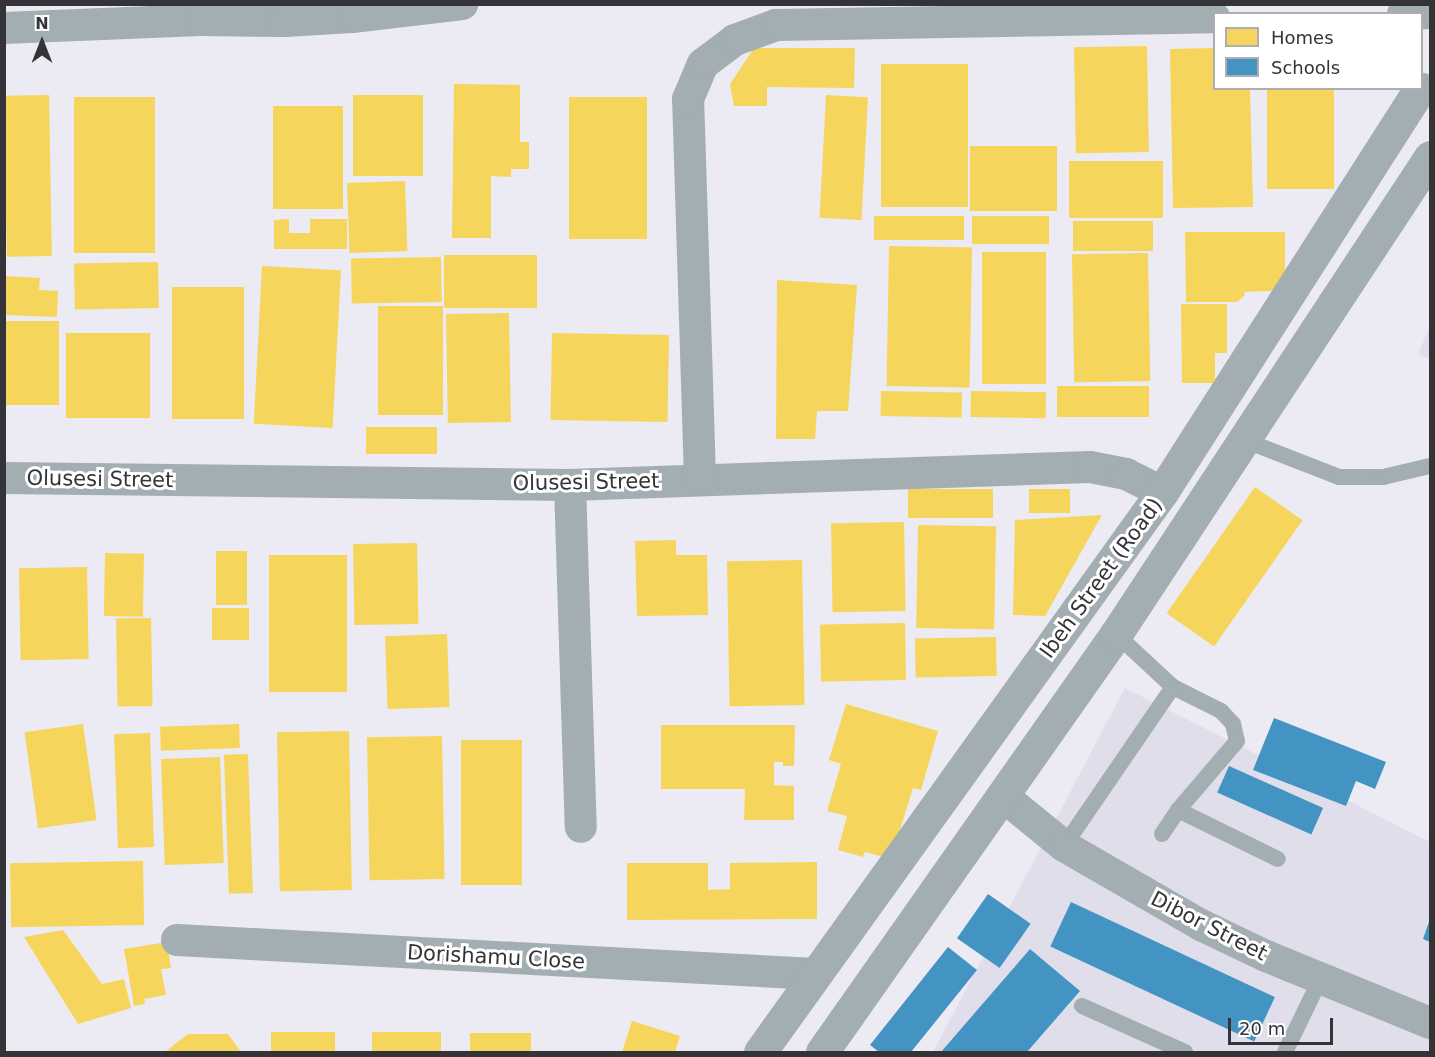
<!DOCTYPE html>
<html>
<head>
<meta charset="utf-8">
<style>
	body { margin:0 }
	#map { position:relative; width:1435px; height:1057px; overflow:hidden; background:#eceaf2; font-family:"DejaVu Sans",sans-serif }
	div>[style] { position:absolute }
	.built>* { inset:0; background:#e1deec }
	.homes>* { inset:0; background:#f6d55c; transform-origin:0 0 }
	.schools>* { inset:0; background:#4393c3; transform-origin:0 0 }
	.service>* { height:16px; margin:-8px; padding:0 8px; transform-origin:8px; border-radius:8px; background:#a2aeb1 }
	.minor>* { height:32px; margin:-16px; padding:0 16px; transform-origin:16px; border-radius:16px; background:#a2aeb1 }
	.tertiary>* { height:33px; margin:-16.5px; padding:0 16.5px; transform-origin:16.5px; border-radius:16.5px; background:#a2aeb1 }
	span { translate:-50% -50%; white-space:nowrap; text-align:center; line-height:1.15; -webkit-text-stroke:6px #fff; paint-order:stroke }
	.street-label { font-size:21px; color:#343338 }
	.frame { position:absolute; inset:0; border:6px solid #343338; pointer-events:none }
	.legend { position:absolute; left:1213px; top:12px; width:210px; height:78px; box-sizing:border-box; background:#fff; border:2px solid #aeadaf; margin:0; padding:8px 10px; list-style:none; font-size:18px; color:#343338 }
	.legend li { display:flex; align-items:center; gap:12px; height:30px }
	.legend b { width:30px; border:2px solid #aeadaf }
	.north { position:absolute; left:12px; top:12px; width:60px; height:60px; -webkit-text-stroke:4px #fff; paint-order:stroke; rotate:0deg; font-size:16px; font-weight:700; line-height:24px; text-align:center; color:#343338 }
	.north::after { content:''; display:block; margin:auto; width:21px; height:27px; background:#343338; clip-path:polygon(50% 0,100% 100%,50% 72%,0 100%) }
	.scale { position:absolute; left:1228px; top:1018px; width:105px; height:27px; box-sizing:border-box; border:3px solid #343338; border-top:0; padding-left:8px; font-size:18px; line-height:21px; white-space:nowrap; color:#343338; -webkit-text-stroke:4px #fff; paint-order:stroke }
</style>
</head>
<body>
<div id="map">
	<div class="built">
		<div style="clip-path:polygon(1430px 326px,1430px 359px,1418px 354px)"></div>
		<div style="clip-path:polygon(1125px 688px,1430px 842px,1430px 1052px,933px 1052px)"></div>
	</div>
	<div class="homes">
		<div style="left:1147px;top:46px;width:106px;height:73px;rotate:89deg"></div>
		<div style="clip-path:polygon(754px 48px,855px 48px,854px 88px,767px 87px,767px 106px,734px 106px,730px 84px)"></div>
		<div style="clip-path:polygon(1214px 48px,1214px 88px,1250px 88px,1253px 207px,1173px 208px,1170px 49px)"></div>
		<div style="left:881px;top:64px;width:87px;height:143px"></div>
		<div style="clip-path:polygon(454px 84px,520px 85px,520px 142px,529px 142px,529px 169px,511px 169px,511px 177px,491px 176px,491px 238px,452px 238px)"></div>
		<div style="left:1267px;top:88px;width:67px;height:101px"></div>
		<div style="left:49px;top:95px;width:161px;height:45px;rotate:89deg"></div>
		<div style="left:423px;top:95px;width:81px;height:70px;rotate:90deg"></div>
		<div style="left:826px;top:95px;width:42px;height:123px;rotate:3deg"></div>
		<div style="left:74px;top:97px;width:81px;height:156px"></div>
		<div style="left:569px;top:97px;width:78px;height:142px"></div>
		<div style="left:273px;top:106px;width:70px;height:103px"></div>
		<div style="left:970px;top:146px;width:87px;height:65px"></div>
		<div style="left:1163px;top:161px;width:57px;height:94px;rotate:90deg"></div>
		<div style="left:405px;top:181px;width:70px;height:58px;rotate:88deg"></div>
		<div style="left:964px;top:216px;width:24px;height:90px;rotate:90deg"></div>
		<div style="left:1049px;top:216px;width:28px;height:77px;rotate:90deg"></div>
		<div style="clip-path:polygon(289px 219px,289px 233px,310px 233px,310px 219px,347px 219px,347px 249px,274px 249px,274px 220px)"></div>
		<div style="left:1073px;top:221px;width:80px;height:30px"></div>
		<div style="clip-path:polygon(1185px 232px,1285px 232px,1285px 290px,1244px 292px,1245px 295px,1237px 302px,1186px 302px)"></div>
		<div style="left:889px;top:246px;width:83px;height:140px;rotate:1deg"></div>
		<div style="left:982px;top:252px;width:64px;height:132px"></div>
		<div style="left:1148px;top:253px;width:128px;height:76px;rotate:89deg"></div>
		<div style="left:444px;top:255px;width:93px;height:53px"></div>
		<div style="left:441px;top:257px;width:45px;height:90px;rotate:89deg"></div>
		<div style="left:158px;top:262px;width:46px;height:84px;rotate:89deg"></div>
		<div style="left:262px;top:266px;width:79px;height:158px;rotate:3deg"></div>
		<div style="clip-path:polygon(5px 276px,40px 278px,39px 290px,58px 291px,57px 317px,5px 315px)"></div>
		<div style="clip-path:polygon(777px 280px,857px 285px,848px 411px,817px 411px,815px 439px,776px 439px)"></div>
		<div style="left:172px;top:287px;width:72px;height:132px"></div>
		<div style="clip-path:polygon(1181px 304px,1227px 304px,1227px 353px,1215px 353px,1215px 383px,1182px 383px)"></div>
		<div style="left:378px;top:306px;width:65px;height:109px"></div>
		<div style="left:509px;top:313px;width:109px;height:63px;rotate:89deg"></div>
		<div style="left:4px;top:321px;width:55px;height:84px"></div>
		<div style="left:66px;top:333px;width:84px;height:85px"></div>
		<div style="left:552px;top:333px;width:117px;height:87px;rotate:1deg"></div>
		<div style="left:1149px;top:386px;width:31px;height:92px;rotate:90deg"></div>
		<div style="left:881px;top:391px;width:81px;height:25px;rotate:1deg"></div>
		<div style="left:971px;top:391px;width:75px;height:26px;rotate:1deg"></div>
		<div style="left:437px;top:427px;width:27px;height:71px;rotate:90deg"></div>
		<div style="left:1255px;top:487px;width:58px;height:154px;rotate:35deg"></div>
		<div style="left:993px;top:489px;width:29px;height:85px;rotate:90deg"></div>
		<div style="left:1029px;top:489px;width:41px;height:24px"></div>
		<div style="clip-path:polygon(1102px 515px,1045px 616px,1013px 615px,1015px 520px)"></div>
		<div style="left:904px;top:522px;width:89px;height:73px;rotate:89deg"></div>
		<div style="left:918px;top:525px;width:78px;height:103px;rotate:1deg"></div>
		<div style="clip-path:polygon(676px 540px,676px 555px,707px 555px,708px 615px,637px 616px,635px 541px)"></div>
		<div style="left:417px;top:543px;width:81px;height:64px;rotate:89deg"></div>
		<div style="left:216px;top:551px;width:31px;height:54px"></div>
		<div style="left:105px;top:553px;width:39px;height:63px;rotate:1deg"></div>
		<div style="left:347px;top:555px;width:137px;height:78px;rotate:90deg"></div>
		<div style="left:802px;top:560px;width:145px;height:75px;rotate:89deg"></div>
		<div style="left:87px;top:567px;width:92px;height:68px;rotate:89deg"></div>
		<div style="left:212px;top:608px;width:37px;height:32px"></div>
		<div style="left:151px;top:618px;width:88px;height:35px;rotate:89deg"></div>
		<div style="left:905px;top:623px;width:57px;height:85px;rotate:89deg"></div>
		<div style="left:447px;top:634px;width:73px;height:62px;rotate:88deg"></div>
		<div style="left:996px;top:637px;width:39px;height:81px;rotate:89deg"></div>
		<div style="clip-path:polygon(846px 704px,938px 731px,921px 790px,913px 788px,891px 859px,865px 852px,863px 857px,838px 850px,847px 816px,827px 811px,841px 764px,829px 760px)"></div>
		<div style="left:83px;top:724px;width:97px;height:59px;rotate:82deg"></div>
		<div style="left:239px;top:724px;width:24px;height:79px;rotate:88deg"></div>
		<div style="clip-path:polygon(661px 725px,795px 725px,794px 766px,783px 766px,783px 762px,774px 762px,774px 785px,794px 786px,794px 820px,744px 820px,745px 789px,661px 789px)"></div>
		<div style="left:349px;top:731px;width:159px;height:72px;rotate:89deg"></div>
		<div style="left:150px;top:733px;width:114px;height:36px;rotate:88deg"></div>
		<div style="left:442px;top:736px;width:143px;height:75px;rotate:89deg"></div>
		<div style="left:461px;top:740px;width:61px;height:145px"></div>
		<div style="left:248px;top:754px;width:139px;height:24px;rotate:88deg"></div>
		<div style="left:220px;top:757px;width:106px;height:59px;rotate:88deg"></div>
		<div style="left:143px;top:861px;width:64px;height:133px;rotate:89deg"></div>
		<div style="clip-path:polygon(817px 862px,817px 919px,627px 920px,627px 863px,708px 863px,708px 890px,730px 889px,730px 863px)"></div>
		<div style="clip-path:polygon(63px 930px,102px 984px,124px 979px,131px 1008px,78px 1024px,24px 937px)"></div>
		<div style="clip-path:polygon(167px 942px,171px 968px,161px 969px,166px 995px,144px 999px,145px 1004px,134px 1006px,124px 949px)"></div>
		<div style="clip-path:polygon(632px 1021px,680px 1036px,675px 1052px,622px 1052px)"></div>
		<div style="left:335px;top:1032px;width:20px;height:64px;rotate:90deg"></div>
		<div style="left:441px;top:1032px;width:20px;height:69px;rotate:90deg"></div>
		<div style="left:470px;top:1033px;width:61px;height:19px"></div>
		<div style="clip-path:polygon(188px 1034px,228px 1034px,241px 1052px,165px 1052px)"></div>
	</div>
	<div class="schools">
		<div style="clip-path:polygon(1274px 718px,1386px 762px,1375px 789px,1356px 781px,1346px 806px,1253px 770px)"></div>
		<div style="left:1229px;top:766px;width:103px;height:29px;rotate:24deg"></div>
		<div style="left:988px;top:894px;width:52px;height:54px;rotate:35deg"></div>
		<div style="left:1071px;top:902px;width:225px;height:49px;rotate:25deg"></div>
		<div style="clip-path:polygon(1430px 919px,1430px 942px,1423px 939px)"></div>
		<div style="clip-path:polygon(948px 947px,977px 970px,911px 1052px,879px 1052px,870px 1045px)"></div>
		<div style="clip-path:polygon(1030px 949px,1080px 991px,1027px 1052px,941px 1052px)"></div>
	</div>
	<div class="service">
		<div style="left:1244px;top:440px;width:102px;rotate:21.3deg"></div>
		<div style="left:1339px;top:477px;width:44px"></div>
		<div style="left:1383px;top:477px;width:48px;rotate:-13.2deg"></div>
		<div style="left:1116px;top:634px;width:78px;rotate:42.9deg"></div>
		<div style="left:1173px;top:687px;width:54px;rotate:26.6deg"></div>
		<div style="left:1221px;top:711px;width:18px;rotate:47deg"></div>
		<div style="left:1233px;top:724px;width:17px;rotate:77deg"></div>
		<div style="left:1237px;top:741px;width:91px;rotate:130.5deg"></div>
		<div style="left:1178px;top:810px;width:111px;rotate:26.1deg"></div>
		<div style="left:1162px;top:834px;width:29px;rotate:-56deg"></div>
		<div style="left:1064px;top:846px;width:193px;rotate:-55.6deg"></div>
		<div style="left:1082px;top:1006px;width:113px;rotate:24.1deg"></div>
		<div style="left:1285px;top:1052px;width:82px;rotate:-64.1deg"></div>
	</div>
	<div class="minor">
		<div style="left:1403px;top:14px;width:27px;rotate:-2deg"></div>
		<div style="left:4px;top:28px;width:197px;rotate:-2.3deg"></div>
		<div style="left:201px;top:20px;width:84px;rotate:0.7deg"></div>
		<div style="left:285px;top:21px;width:67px;rotate:-3.4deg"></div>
		<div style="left:352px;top:17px;width:111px;rotate:-6.7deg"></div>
		<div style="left:4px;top:478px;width:566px;rotate:0.71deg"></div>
		<div style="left:570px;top:485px;width:520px;rotate:-1.98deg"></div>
		<div style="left:1090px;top:467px;width:37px;rotate:11deg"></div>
		<div style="left:1126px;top:474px;width:40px;rotate:26.6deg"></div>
		<div style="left:700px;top:478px;width:379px;rotate:-91.8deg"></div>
		<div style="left:688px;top:99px;width:38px;rotate:-67deg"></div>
		<div style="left:703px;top:64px;width:40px;rotate:-37deg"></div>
		<div style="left:735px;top:40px;width:44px;rotate:-20.1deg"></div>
		<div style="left:776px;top:25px;width:438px;rotate:-1deg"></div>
		<div style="left:570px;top:485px;width:342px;rotate:88.2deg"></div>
		<div style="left:1004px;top:797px;width:77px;rotate:39.2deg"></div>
		<div style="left:1064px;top:846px;width:158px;rotate:30deg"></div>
		<div style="left:1201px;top:925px;width:72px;rotate:25.5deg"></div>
		<div style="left:1266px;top:956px;width:177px;rotate:22.2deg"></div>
		<div style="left:177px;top:940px;width:639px;rotate:3.05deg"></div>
	</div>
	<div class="tertiary">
		<div style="left:760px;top:1052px;width:689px;rotate:-54.33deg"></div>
		<div style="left:1162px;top:492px;width:479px;rotate:-57.4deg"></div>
		<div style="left:822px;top:1052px;width:511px;rotate:-54.88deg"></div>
		<div style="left:1116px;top:634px;width:571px;rotate:-56.64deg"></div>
	</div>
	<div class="street-label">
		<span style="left:100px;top:479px;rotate:1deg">Olusesi Street</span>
		<span style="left:586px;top:482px;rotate:-1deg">Olusesi Street</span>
		<span style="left:1101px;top:578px;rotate:-54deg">Ibeh Street (Road)</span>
		<span style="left:1209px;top:926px;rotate:27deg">Dibor Street</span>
		<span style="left:496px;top:957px;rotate:3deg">Dorishamu Close</span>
	</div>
	<div class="frame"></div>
	<ul class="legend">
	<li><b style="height:16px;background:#f6d55c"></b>Homes</li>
	<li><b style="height:16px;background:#4393c3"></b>Schools</li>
	</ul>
	<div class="north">N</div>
	<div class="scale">20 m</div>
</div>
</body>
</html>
